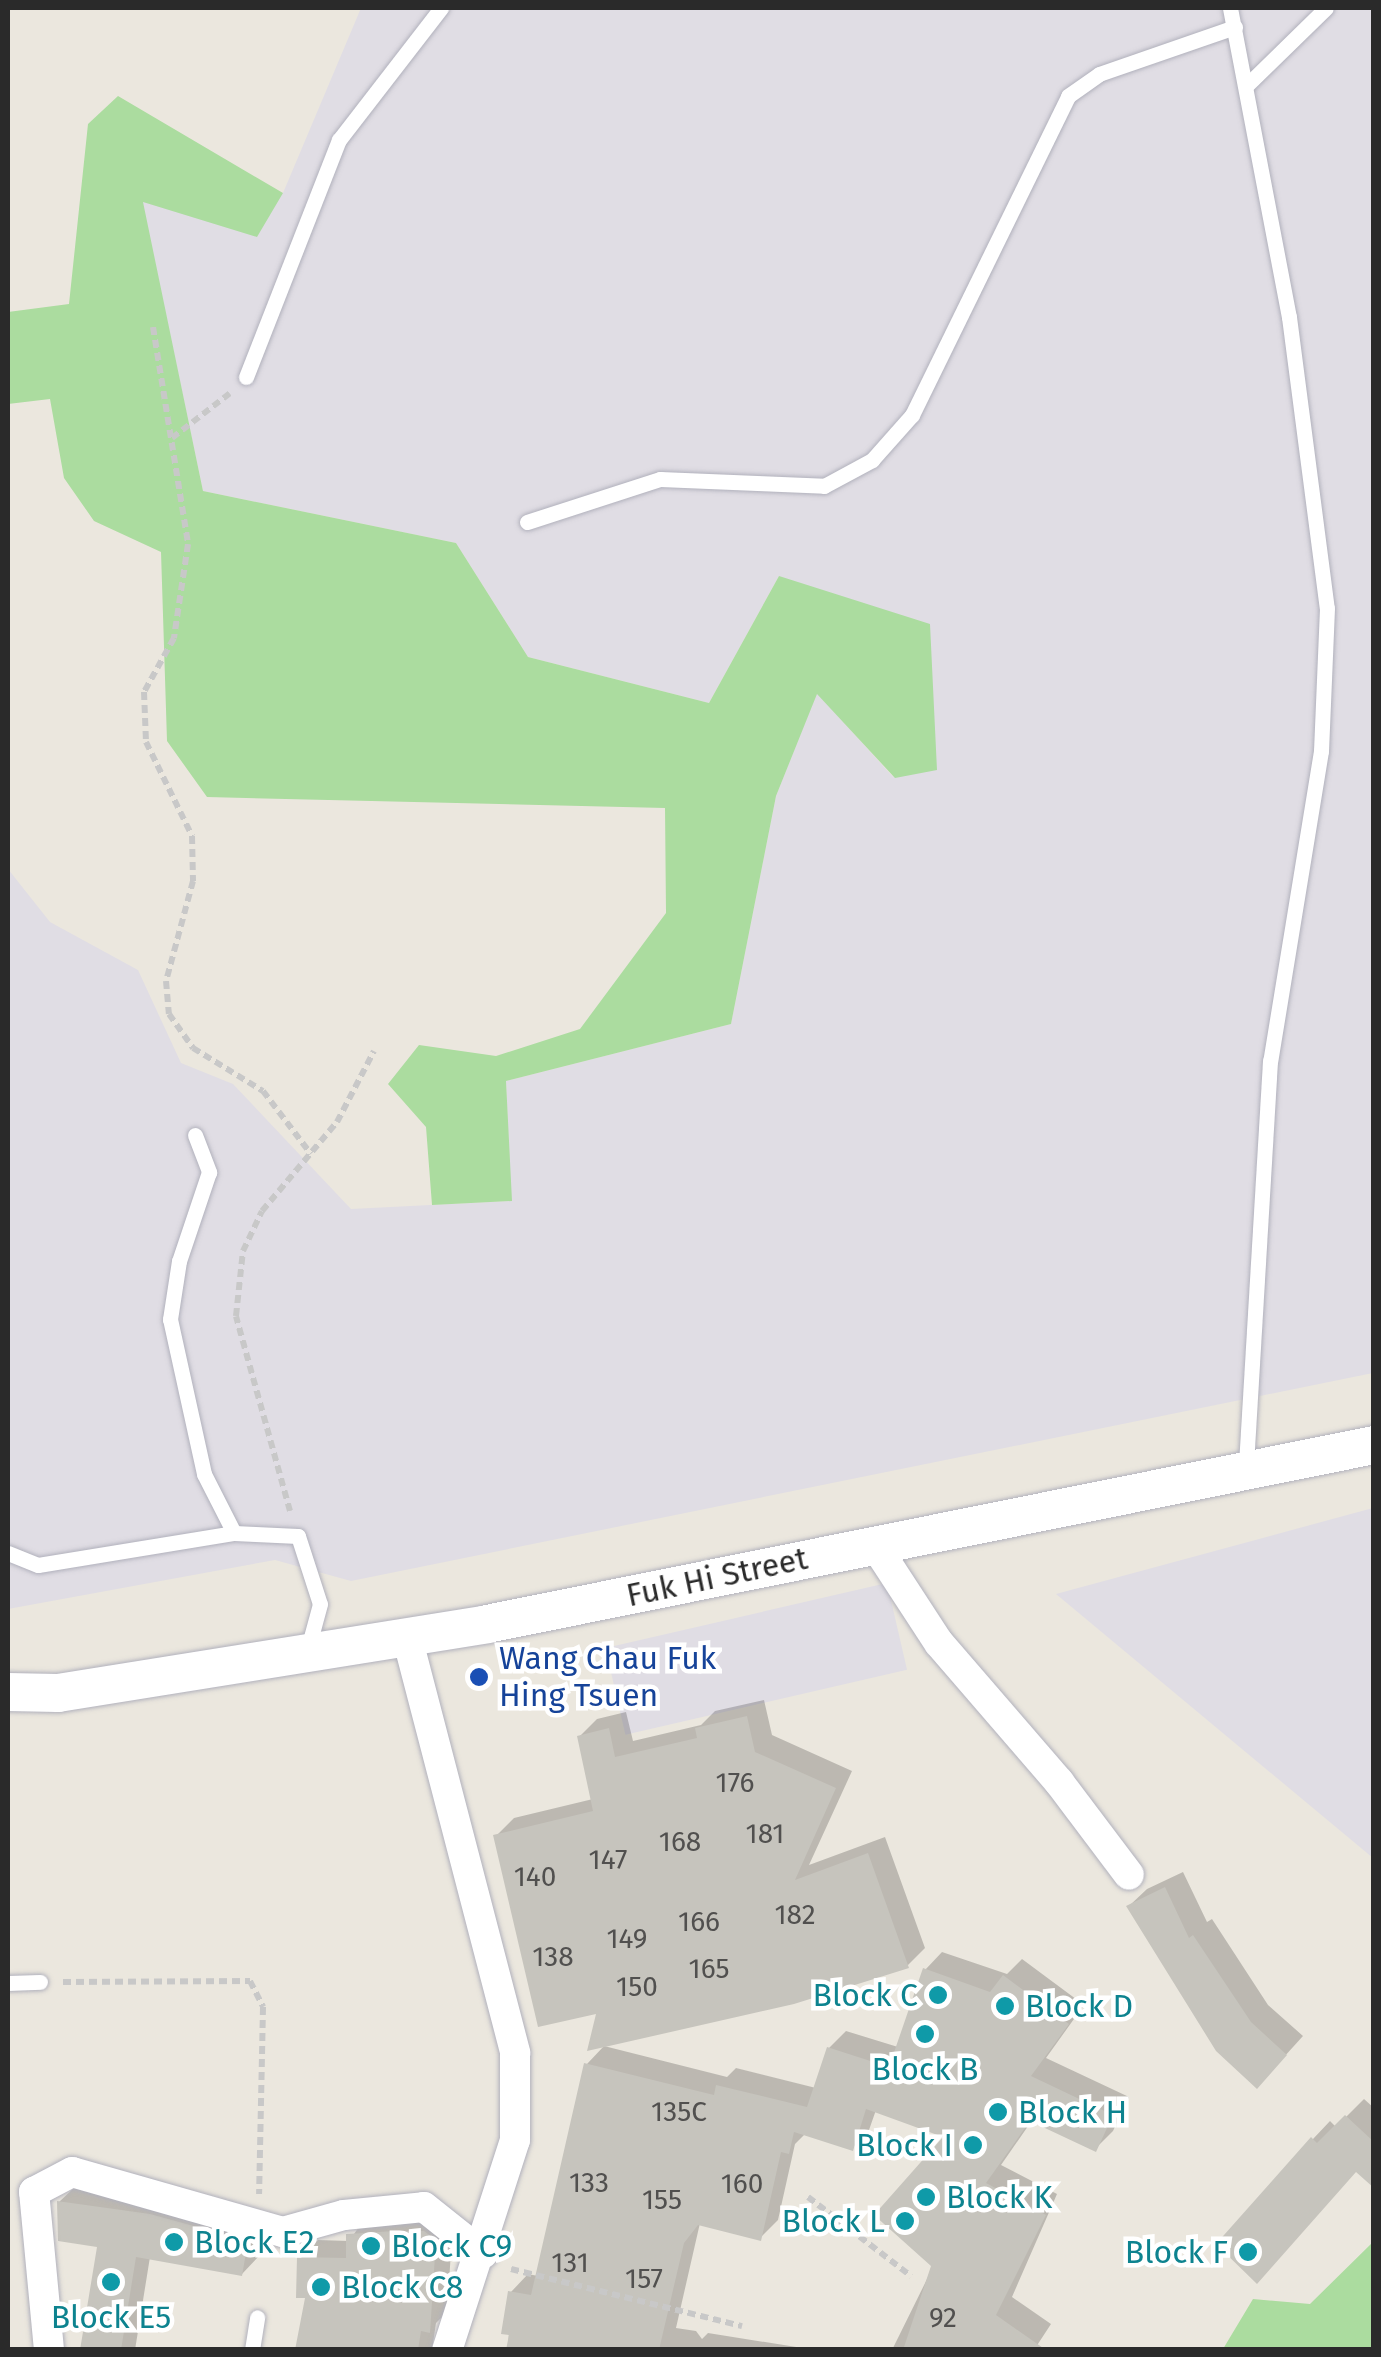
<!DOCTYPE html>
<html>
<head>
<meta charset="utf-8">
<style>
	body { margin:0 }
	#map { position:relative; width:1381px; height:2357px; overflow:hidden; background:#ebe7de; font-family:"Fira Sans",sans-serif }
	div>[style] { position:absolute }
	.industrial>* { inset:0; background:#e0dde4; transform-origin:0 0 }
	.green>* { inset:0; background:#abdc9f }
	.shadow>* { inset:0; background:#0003 }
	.building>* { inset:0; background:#c6c4bd }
	.path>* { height:6px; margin-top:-3px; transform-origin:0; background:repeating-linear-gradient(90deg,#c8c8c8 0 8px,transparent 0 13px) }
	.roads { filter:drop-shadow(0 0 2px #b1b1bc) drop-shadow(0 0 2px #b1b1bc) }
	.service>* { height:15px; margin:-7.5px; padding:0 7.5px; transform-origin:7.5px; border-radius:7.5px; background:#fff }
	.minor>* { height:30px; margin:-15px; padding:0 15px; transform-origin:15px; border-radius:15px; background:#fff }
	.tertiary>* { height:38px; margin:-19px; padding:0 19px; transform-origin:19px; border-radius:19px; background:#fff }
	.dots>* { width:28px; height:28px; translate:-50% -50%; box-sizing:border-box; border:5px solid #fff; border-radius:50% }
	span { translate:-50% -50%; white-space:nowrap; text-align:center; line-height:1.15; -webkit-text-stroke:9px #fff; paint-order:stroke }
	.number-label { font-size:28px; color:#51504f }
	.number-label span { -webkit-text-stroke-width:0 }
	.street-label { font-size:32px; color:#2a2a2a }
	.transit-label { font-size:32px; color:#164399 }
	.left { translate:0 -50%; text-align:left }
	.culture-label { font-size:32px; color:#0d838f }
	.right { translate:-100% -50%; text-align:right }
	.frame { position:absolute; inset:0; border:10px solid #2a2a2a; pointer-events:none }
</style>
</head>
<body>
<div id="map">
	<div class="industrial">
		<div style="clip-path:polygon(361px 8px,1373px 8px,1373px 1373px,351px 1581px,275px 1560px,8px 1609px,8px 869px,50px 922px,138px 970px,181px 1063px,233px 1084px,351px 1209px,511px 1201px,506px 1081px,731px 1024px,776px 796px,817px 693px,894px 778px,779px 576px,709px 703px,528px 657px,456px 543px,203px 491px,142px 201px,283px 193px)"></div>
		<div style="clip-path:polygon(1373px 1508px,1374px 1508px,1373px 1858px,1056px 1594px)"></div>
		<div style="left:887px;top:1583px;width:89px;height:289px;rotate:77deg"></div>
	</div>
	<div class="green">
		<div style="clip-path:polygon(118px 96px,283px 193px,257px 237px,143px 202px,203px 491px,456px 543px,528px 657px,709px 703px,779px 576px,930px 624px,937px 770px,895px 778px,817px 694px,776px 796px,731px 1024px,506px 1081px,512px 1201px,432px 1205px,426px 1127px,388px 1084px,419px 1045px,496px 1056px,580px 1029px,666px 913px,665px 808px,207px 797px,167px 741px,161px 552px,94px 521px,64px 478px,50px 399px,8px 404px,8px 312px,69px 304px,88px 124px)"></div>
		<div style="clip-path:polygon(1373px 2242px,1373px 2349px,1223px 2349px,1253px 2299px,1310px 2304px)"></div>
	</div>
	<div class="shadow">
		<div style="clip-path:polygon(764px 1700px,772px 1735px,852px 1771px,809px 1865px,885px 1837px,925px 1948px,907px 1966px,599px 2011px,496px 1836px,514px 1818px,593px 1799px,579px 1737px,597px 1719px,626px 1712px,633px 1741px,701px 1725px,715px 1711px)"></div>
		<div style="clip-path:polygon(1183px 1872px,1207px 1922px,1212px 1919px,1268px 2005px,1303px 2036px,1274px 2068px,1129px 1906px,1147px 1889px)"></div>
		<div style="clip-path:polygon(942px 1952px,1007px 1974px,1022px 1959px,1084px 2005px,1046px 2058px,1129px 2097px,1113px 2131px,1095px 2149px,1033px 2119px,1001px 2165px,1057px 2194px,1012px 2297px,1051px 2324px,1034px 2350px,892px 2350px,934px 2265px,948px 2135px,876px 2110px,869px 2130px,852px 2148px,806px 2133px,795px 2144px,778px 2220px,760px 2238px,700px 2223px,676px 2328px,696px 2331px,702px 2339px,708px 2333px,815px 2350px,508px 2350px,511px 2292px,528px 2274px,538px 2276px,587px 2064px,604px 2046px,727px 2077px,736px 2068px,816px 2088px,829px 2048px,846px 2031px,898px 2047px,925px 1970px)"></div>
		<div style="clip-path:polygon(1364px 2099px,1374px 2108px,1374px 2164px,1357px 2169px,1274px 2263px,1313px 2139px,1330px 2121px,1336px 2127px)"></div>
		<div style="clip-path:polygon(77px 2185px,264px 2224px,259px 2256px,242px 2274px,150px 2257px,135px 2350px,82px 2350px,100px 2245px,59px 2202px)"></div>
		<div style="clip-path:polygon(366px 2217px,453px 2222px,447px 2312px,436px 2323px,432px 2350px,296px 2350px,308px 2296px,300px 2258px,318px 2240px,349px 2241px)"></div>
	</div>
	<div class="building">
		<div style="clip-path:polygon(747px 1716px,755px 1752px,836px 1788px,795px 1880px,868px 1853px,909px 1968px,794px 2004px,587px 2051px,596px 2014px,538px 2027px,493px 1835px,593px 1811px,577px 1736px,609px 1728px,615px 1757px,697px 1738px,695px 1728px)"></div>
		<div style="clip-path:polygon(1165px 1887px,1189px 1938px,1193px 1935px,1251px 2022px,1287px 2055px,1257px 2089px,1216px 2051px,1126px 1906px)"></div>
		<div style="clip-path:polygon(923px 1968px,990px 1992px,1003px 1975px,1069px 2024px,1031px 2076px,1113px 2115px,1096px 2152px,1030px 2121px,986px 2183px,1046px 2215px,996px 2315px,1046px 2350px,903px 2350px,931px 2266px,874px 2215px,943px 2137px,866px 2109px,853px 2151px,794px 2132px,789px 2154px,781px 2152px,761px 2241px,698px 2225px,684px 2243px,659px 2350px,506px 2350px,509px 2335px,501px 2334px,508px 2291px,531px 2295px,584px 2063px,714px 2095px,716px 2085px,807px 2107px,827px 2047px,889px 2067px)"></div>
		<div style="clip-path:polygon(1345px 2115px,1374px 2142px,1374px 2188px,1356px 2172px,1257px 2284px,1216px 2244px,1311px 2137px,1317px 2143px)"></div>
		<div style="clip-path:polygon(57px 2201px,150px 2214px,248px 2241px,242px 2276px,136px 2257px,121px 2350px,80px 2350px,97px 2247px,58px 2241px)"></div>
		<div style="clip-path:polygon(395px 2231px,424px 2231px,436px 2240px,430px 2333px,421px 2331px,418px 2350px,295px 2350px,305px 2298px,296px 2298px,297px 2257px,346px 2258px,346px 2234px)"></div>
	</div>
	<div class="path">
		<div style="left:153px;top:327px;width:220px;rotate:80.8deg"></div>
		<div style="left:188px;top:544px;width:95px;rotate:98.5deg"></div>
		<div style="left:174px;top:638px;width:62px;rotate:119.1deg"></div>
		<div style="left:144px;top:692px;width:50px;rotate:87.7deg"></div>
		<div style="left:146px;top:742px;width:105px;rotate:63.9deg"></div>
		<div style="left:192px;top:836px;width:45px;rotate:88.7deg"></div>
		<div style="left:193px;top:881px;width:104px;rotate:105.1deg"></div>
		<div style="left:166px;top:981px;width:33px;rotate:85deg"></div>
		<div style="left:169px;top:1014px;width:42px;rotate:54.8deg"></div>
		<div style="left:193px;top:1048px;width:82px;rotate:31.6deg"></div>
		<div style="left:263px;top:1091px;width:79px;rotate:52.7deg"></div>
		<div style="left:172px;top:438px;width:73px;rotate:-37.8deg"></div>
		<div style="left:290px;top:1511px;width:202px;rotate:-105.5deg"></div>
		<div style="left:236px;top:1316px;width:65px;rotate:-83.9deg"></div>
		<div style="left:243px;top:1251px;width:44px;rotate:-64.6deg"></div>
		<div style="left:262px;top:1211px;width:116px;rotate:-49.9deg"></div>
		<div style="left:337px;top:1122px;width:80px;rotate:-62.5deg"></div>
		<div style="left:63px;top:1982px;width:187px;rotate:-0.3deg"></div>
		<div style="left:250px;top:1981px;width:29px;rotate:63deg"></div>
		<div style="left:263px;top:2007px;width:187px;rotate:91.2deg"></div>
		<div style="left:808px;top:2197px;width:130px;rotate:37.5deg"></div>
		<div style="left:511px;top:2269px;width:238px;rotate:13.9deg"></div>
	</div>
	<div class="roads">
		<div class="service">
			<div style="left:1230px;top:8px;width:315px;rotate:79.2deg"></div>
			<div style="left:1289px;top:317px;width:293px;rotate:82.6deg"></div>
			<div style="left:1327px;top:608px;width:143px;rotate:92.4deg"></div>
			<div style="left:1321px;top:751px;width:314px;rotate:99.3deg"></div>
			<div style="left:1270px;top:1061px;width:409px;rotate:93.4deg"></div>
			<div style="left:1247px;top:85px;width:110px;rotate:-44.3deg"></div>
			<div style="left:246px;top:377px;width:255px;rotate:-68.6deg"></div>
			<div style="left:339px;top:140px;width:167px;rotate:-52.3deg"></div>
			<div style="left:527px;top:522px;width:140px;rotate:-17.9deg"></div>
			<div style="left:660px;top:479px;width:164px;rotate:2.4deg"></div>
			<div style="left:824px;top:486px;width:55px;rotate:-28.4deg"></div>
			<div style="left:872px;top:460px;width:60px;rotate:-48.4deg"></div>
			<div style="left:912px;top:415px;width:355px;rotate:-63.9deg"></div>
			<div style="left:1068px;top:96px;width:38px;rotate:-35deg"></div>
			<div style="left:1099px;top:74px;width:144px;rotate:-19.1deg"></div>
			<div style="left:195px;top:1135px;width:40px;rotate:69deg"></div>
			<div style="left:209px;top:1172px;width:94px;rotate:108.6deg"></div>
			<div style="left:179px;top:1261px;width:59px;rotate:98.8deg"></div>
			<div style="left:170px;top:1319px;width:159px;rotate:77.6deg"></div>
			<div style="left:204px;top:1474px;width:66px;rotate:63deg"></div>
			<div style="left:8px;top:1553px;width:32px;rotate:22deg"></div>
			<div style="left:38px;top:1565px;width:199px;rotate:-9.3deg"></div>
			<div style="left:234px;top:1533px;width:64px;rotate:2.7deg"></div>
			<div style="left:298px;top:1536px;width:71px;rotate:72.1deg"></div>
			<div style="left:320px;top:1604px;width:50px;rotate:105.2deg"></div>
			<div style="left:8px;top:1983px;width:32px;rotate:-2deg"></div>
			<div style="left:252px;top:2350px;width:33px;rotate:-81deg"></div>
		</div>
		<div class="minor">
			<div style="left:875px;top:1545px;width:117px;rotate:56.9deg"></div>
			<div style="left:939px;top:1643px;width:184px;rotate:49.2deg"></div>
			<div style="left:1059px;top:1782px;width:116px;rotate:53deg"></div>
			<div style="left:407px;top:1637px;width:430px;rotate:75.4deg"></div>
			<div style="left:515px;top:2053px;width:87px;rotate:90deg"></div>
			<div style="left:515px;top:2140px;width:221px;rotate:107.9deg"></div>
			<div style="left:49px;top:2350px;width:159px;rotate:-95.4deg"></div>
			<div style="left:34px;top:2192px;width:43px;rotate:-27.8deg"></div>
			<div style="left:72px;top:2172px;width:219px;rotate:15.9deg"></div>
			<div style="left:283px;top:2232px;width:63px;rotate:-15.6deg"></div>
			<div style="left:344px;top:2215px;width:80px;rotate:-5.7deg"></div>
			<div style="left:424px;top:2207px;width:75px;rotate:38.5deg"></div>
		</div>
		<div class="tertiary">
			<div style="left:8px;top:1692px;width:50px;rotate:1.1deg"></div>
			<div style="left:58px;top:1693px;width:435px;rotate:-9.1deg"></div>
			<div style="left:487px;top:1624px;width:905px;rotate:-11.41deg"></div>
		</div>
	</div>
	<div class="dots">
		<div style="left:479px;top:1677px;background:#1a4fb4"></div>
		<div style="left:938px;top:1995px;background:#0f9aa8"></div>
		<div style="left:1005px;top:2006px;background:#0f9aa8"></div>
		<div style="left:925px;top:2034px;background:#0f9aa8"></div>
		<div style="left:998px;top:2112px;background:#0f9aa8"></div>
		<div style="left:973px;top:2145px;background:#0f9aa8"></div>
		<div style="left:926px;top:2197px;background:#0f9aa8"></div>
		<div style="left:905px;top:2221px;background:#0f9aa8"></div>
		<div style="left:174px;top:2242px;background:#0f9aa8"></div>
		<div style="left:371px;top:2246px;background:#0f9aa8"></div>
		<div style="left:1248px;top:2252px;background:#0f9aa8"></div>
		<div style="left:111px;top:2282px;background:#0f9aa8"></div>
		<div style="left:321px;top:2287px;background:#0f9aa8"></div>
	</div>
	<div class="number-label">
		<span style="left:735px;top:1783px">176</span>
		<span style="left:765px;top:1834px">181</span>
		<span style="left:680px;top:1842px">168</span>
		<span style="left:608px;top:1860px">147</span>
		<span style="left:535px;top:1877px">140</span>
		<span style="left:795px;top:1915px">182</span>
		<span style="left:699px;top:1922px">166</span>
		<span style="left:627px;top:1939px">149</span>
		<span style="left:553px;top:1957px">138</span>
		<span style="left:709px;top:1969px">165</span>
		<span style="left:637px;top:1987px">150</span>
		<span style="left:679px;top:2112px">135C</span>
		<span style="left:589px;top:2183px">133</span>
		<span style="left:742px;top:2184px">160</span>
		<span style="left:662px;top:2200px">155</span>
		<span style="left:570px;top:2263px">131</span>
		<span style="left:644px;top:2279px">157</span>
		<span style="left:943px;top:2318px">92</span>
	</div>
	<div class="street-label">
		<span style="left:717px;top:1577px;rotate:-12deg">Fuk Hi Street</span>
	</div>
	<div class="transit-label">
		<span class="left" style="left:499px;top:1677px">Wang Chau Fuk<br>Hing Tsuen</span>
	</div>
	<div class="culture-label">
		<span class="right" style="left:918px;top:1995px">Block C</span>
		<span class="left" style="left:1025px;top:2006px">Block D</span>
		<span style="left:925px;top:2069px">Block B</span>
		<span class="left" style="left:1018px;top:2112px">Block H</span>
		<span class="right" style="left:953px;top:2145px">Block I</span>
		<span class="left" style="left:946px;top:2197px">Block K</span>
		<span class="right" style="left:885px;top:2221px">Block L</span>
		<span class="left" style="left:194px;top:2242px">Block E2</span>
		<span class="left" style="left:391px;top:2246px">Block C9</span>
		<span class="right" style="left:1228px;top:2252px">Block F</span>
		<span class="left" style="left:341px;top:2287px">Block C8</span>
		<span style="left:111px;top:2317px">Block E5</span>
	</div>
	<div class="frame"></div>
</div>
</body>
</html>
